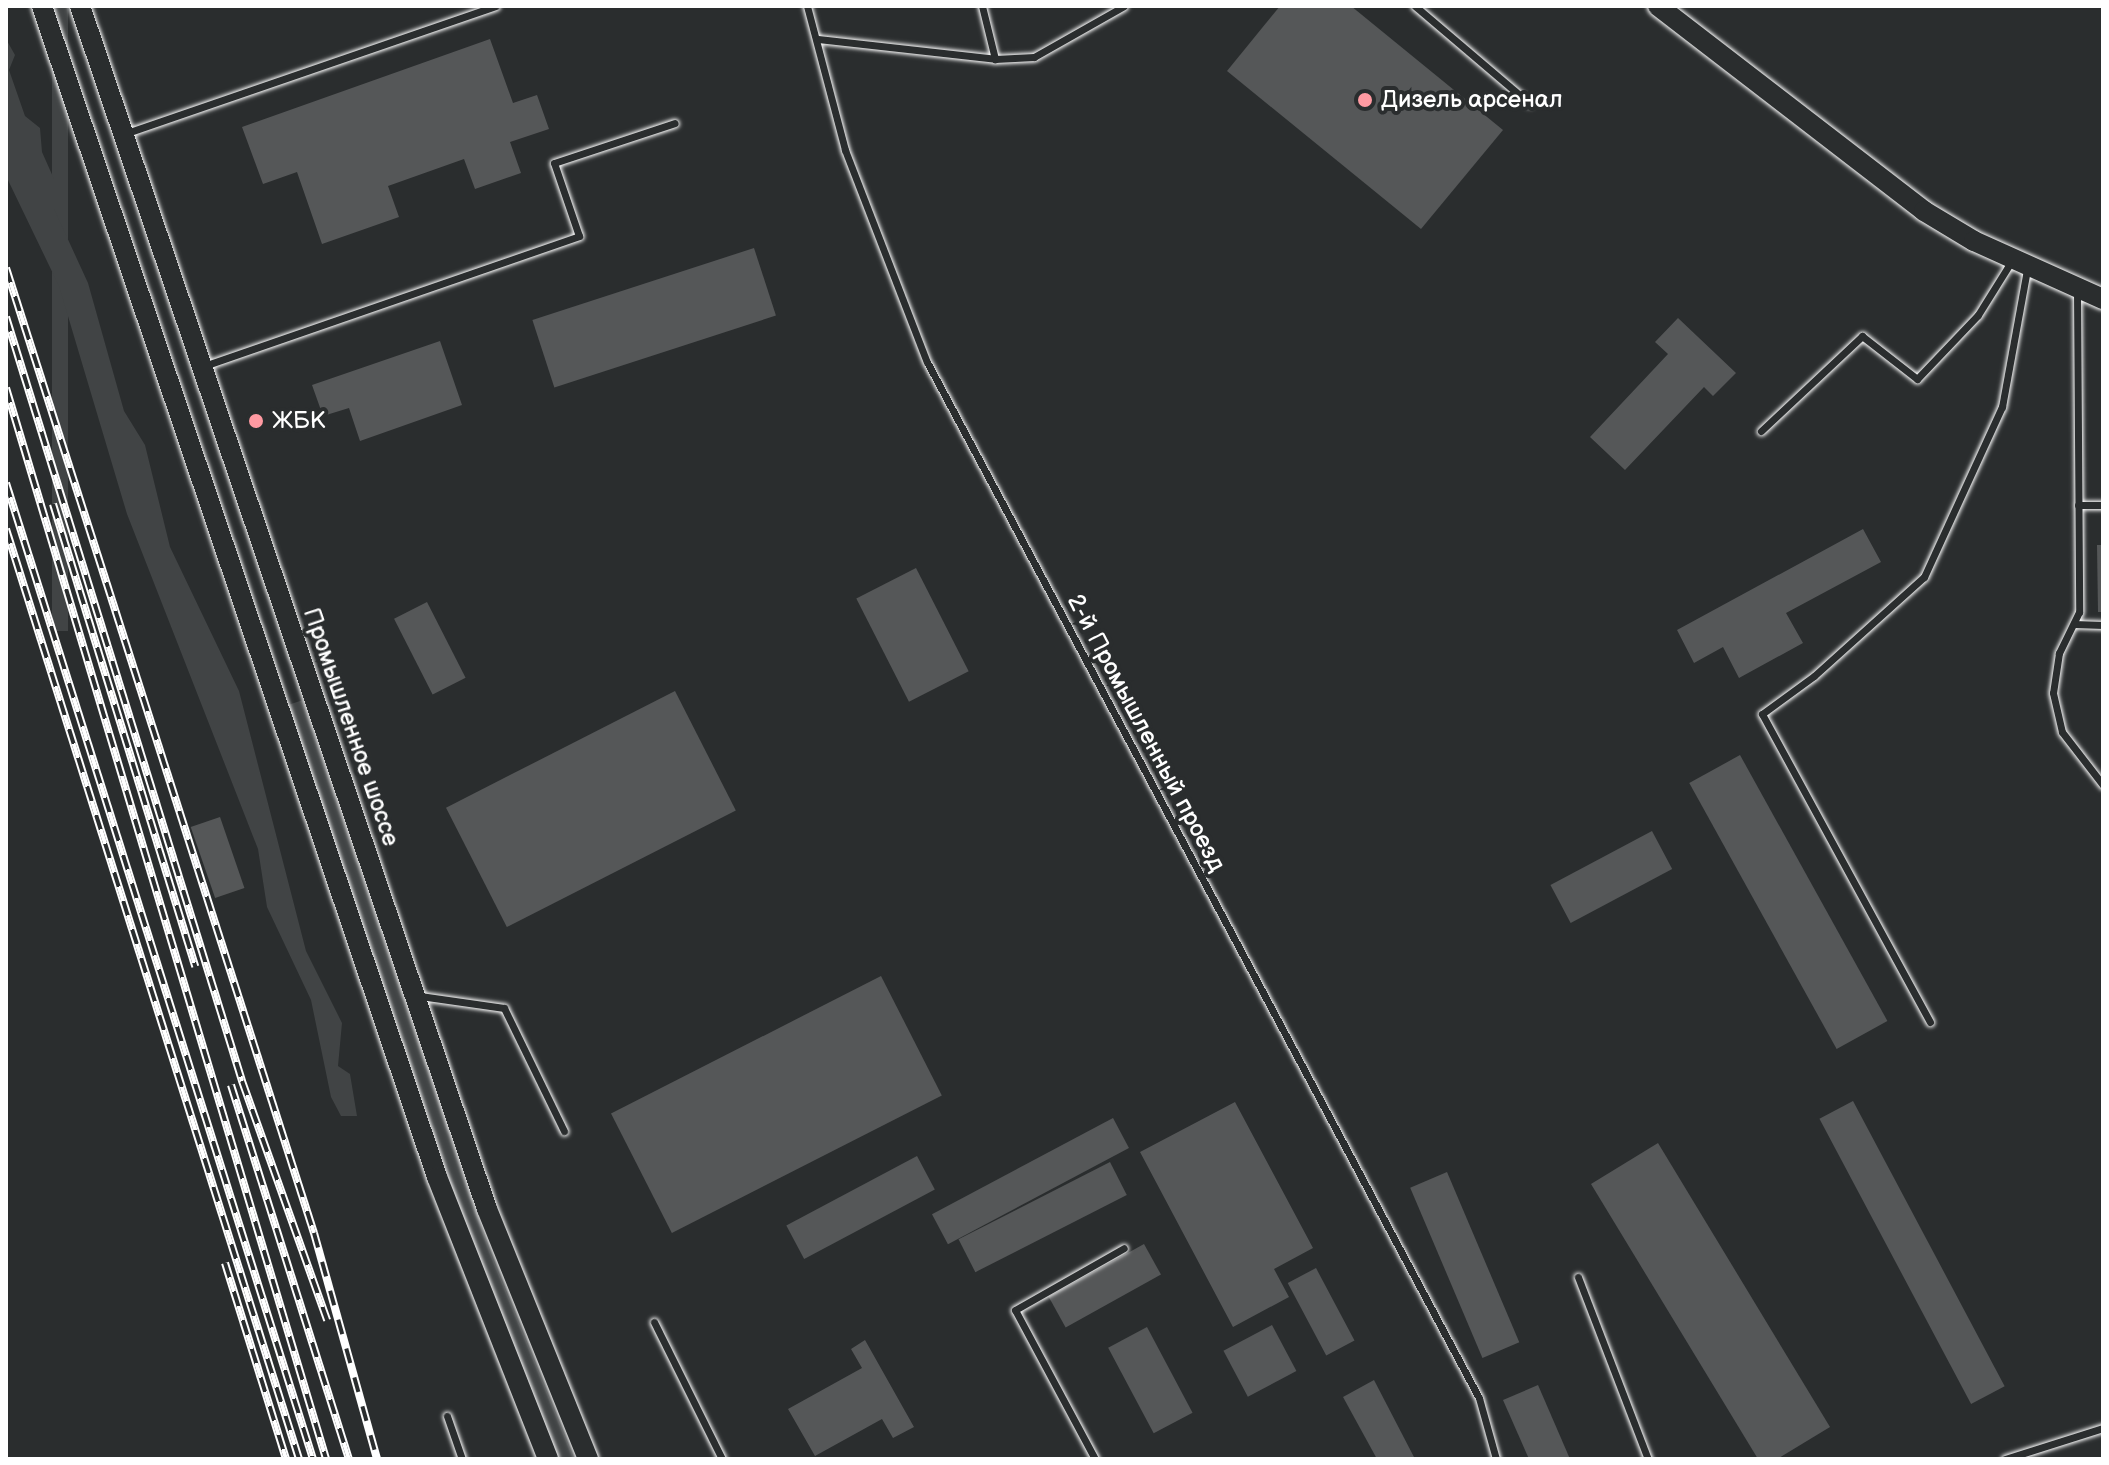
<!DOCTYPE html>
<html>
<head>
<meta charset="utf-8">
<style>
	body { margin:0 }
	#map { position:relative; width:2109px; height:1465px; overflow:hidden; background:#2a2d2e; font-family:"Balsamiq Sans",sans-serif }
	div>[style] { position:absolute }
	.green>* { inset:0; background:#414445; transform-origin:0 0 }
	.building>* { inset:0; background:#555758; transform-origin:0 0 }
	.roads { filter:drop-shadow(0 0 2px #fff) drop-shadow(0 0 2px #fff) }
	.lane>* { height:7px; margin:-3.5px; padding:0 3.5px; transform-origin:3.5px; border-radius:3.5px; background:#2a2d2e }
	.secondary>* { height:20px; margin:-10px; padding:0 10px; transform-origin:10px; border-radius:10px; background:#2a2d2e }
	.rail>* { height:8px; margin-top:-4px; transform-origin:0; background:repeating-linear-gradient(90deg,#2a2d2e 0 15px,#fff 0 30px); box-sizing:border-box; border-block:2px solid #fff }
	.dots>* { width:22px; height:22px; translate:-50% -50%; box-sizing:border-box; border:4px solid #2a2d2e; border-radius:50% }
	span { translate:-50% -50%; white-space:nowrap; text-align:center; line-height:1.15; -webkit-text-stroke:8px #2a2d2e; paint-order:stroke }
	.poi-label { font-size:24px; color:#fff }
	.left { translate:0 -50%; text-align:left }
	.street-label { font-size:24px; color:#fff }
	.frame { position:absolute; inset:0; border:8px solid #fff; pointer-events:none }
</style>
</head>
<body>
<div id="map">
	<div class="green">
		<div style="left:52px;top:6px;width:16px;height:625px"></div>
		<div style="clip-path:polygon(6px 39px,15px 55px,9px 70px,25px 116px,40px 128px,42px 152px,54px 179px,54px 209px,88px 283px,124px 411px,145px 445px,170px 547px,239px 691px,306px 951px,342px 1023px,338px 1066px,350px 1074px,357px 1116px,341px 1116px,331px 1097px,311px 1000px,267px 907px,258px 849px,127px 514px,59px 286px,6px 176px)"></div>
		<div style="clip-path:polygon(303px 700px,490px 1252px,574px 1459px,558px 1459px,457px 1202px,288px 705px)"></div>
	</div>
	<div class="building">
		<div style="clip-path:polygon(1280px 6px,1351px 6px,1503px 130px,1421px 229px,1227px 71px)"></div>
		<div style="clip-path:polygon(490px 39px,513px 103px,537px 95px,549px 129px,510px 142px,521px 173px,475px 189px,464px 159px,388px 186px,399px 217px,322px 244px,297px 172px,263px 184px,242px 127px)"></div>
		<div style="left:754px;top:248px;width:71px;height:233px;rotate:72deg"></div>
		<div style="clip-path:polygon(1678px 318px,1736px 373px,1713px 396px,1704px 387px,1625px 470px,1590px 437px,1668px 354px,1655px 342px)"></div>
		<div style="clip-path:polygon(440px 341px,462px 405px,360px 441px,349px 408px,323px 416px,312px 385px)"></div>
		<div style="clip-path:polygon(1863px 529px,1881px 562px,1786px 613px,1803px 643px,1739px 678px,1723px 647px,1694px 663px,1677px 630px)"></div>
		<div style="clip-path:polygon(2097px 545px,2103px 545px,2103px 612px,2098px 612px)"></div>
		<div style="left:916px;top:568px;width:116px;height:67px;rotate:63deg"></div>
		<div style="left:427px;top:602px;width:85px;height:37px;rotate:63deg"></div>
		<div style="left:675px;top:691px;width:134px;height:257px;rotate:63deg"></div>
		<div style="left:1740px;top:755px;width:304px;height:58px;rotate:61deg"></div>
		<div style="left:220px;top:817px;width:75px;height:31px;rotate:71deg"></div>
		<div style="left:1652px;top:831px;width:43px;height:115px;rotate:62deg"></div>
		<div style="left:881px;top:976px;width:134px;height:303px;rotate:63deg"></div>
		<div style="left:1853px;top:1101px;width:323px;height:38px;rotate:62deg"></div>
		<div style="clip-path:polygon(1235px 1102px,1313px 1248px,1274px 1269px,1289px 1297px,1233px 1327px,1140px 1152px)"></div>
		<div style="left:1113px;top:1118px;width:34px;height:205px;rotate:62deg"></div>
		<div style="clip-path:polygon(1658px 1143px,1830px 1427px,1777px 1459px,1758px 1459px,1591px 1184px)"></div>
		<div style="left:917px;top:1156px;width:38px;height:148px;rotate:62deg"></div>
		<div style="left:1110px;top:1162px;width:37px;height:170px;rotate:63deg"></div>
		<div style="left:1447px;top:1172px;width:185px;height:40px;rotate:67deg"></div>
		<div style="left:1144px;top:1244px;width:35px;height:109px;rotate:61deg"></div>
		<div style="left:1316px;top:1268px;width:82px;height:32px;rotate:62deg"></div>
		<div style="left:1272px;top:1325px;width:52px;height:55px;rotate:62deg"></div>
		<div style="left:1147px;top:1327px;width:97px;height:44px;rotate:62deg"></div>
		<div style="clip-path:polygon(865px 1340px,914px 1427px,893px 1438px,882px 1419px,815px 1456px,788px 1409px,862px 1368px,851px 1349px)"></div>
		<div style="clip-path:polygon(1374px 1380px,1415px 1459px,1377px 1459px,1343px 1397px)"></div>
		<div style="clip-path:polygon(1538px 1385px,1570px 1459px,1529px 1459px,1503px 1400px)"></div>
	</div>
	<div class="roads">
		<div class="lane">
			<div style="left:807px;top:6px;width:149px;rotate:75.2deg"></div>
			<div style="left:845px;top:150px;width:227px;rotate:68.9deg"></div>
			<div style="left:927px;top:362px;width:1174px;rotate:61.95deg"></div>
			<div style="left:1479px;top:1398px;width:63px;rotate:74.4deg"></div>
			<div style="left:982px;top:6px;width:55px;rotate:76.2deg"></div>
			<div style="left:1415px;top:6px;width:150px;rotate:40.4deg"></div>
			<div style="left:818px;top:39px;width:178px;rotate:6.4deg"></div>
			<div style="left:995px;top:59px;width:39px;rotate:-3deg"></div>
			<div style="left:1034px;top:57px;width:103px;rotate:-29.5deg"></div>
			<div style="left:124px;top:134px;width:393px;rotate:-19deg"></div>
			<div style="left:2077px;top:292px;width:320px;rotate:89.6deg"></div>
			<div style="left:2079px;top:612px;width:46px;rotate:116deg"></div>
			<div style="left:2059px;top:653px;width:40px;rotate:98.5deg"></div>
			<div style="left:2053px;top:693px;width:40px;rotate:77deg"></div>
			<div style="left:2062px;top:732px;width:67px;rotate:52.3deg"></div>
			<div style="left:204px;top:366px;width:397px;rotate:-19.1deg"></div>
			<div style="left:579px;top:236px;width:77px;rotate:-108.9deg"></div>
			<div style="left:554px;top:163px;width:127px;rotate:-18.3deg"></div>
			<div style="left:1761px;top:431px;width:139px;rotate:-43.2deg"></div>
			<div style="left:1862px;top:336px;width:70px;rotate:38deg"></div>
			<div style="left:1917px;top:379px;width:88px;rotate:-46.4deg"></div>
			<div style="left:1978px;top:315px;width:62px;rotate:-58.1deg"></div>
			<div style="left:2078px;top:505px;width:25px"></div>
			<div style="left:2074px;top:624px;width:29px;rotate:2deg"></div>
			<div style="left:420px;top:996px;width:85px;rotate:8.1deg"></div>
			<div style="left:504px;top:1008px;width:137px;rotate:64deg"></div>
			<div style="left:1930px;top:1022px;width:351px;rotate:-118.6deg"></div>
			<div style="left:1762px;top:714px;width:64px;rotate:-36.2deg"></div>
			<div style="left:1814px;top:676px;width:148px;rotate:-42deg"></div>
			<div style="left:1924px;top:577px;width:187px;rotate:-65.4deg"></div>
			<div style="left:2002px;top:407px;width:140px;rotate:-79.7deg"></div>
			<div style="left:1578px;top:1277px;width:195px;rotate:69deg"></div>
			<div style="left:654px;top:1322px;width:153px;rotate:63.6deg"></div>
			<div style="left:447px;top:1416px;width:46px;rotate:70.8deg"></div>
			<div style="left:1095px;top:1459px;width:169px;rotate:-118.2deg"></div>
			<div style="left:1015px;top:1310px;width:125px;rotate:-29.6deg"></div>
			<div style="left:2005px;top:1459px;width:103px;rotate:-17.6deg"></div>
		</div>
		<div class="secondary">
			<div style="left:42px;top:6px;width:1236px;rotate:71.36deg"></div>
			<div style="left:437px;top:1177px;width:303px;rotate:68.5deg"></div>
			<div style="left:80px;top:6px;width:1270px;rotate:71.31deg"></div>
			<div style="left:487px;top:1209px;width:270px;rotate:68deg"></div>
			<div style="left:1658px;top:6px;width:336px;rotate:37.6deg"></div>
			<div style="left:1924px;top:211px;width:58px;rotate:31deg"></div>
			<div style="left:1974px;top:241px;width:141px;rotate:24.2deg"></div>
		</div>
	</div>
	<div class="rail">
		<div style="left:6px;top:268px;width:1013px;rotate:72.3deg"></div>
		<div style="left:314px;top:1233px;width:235px;rotate:74.4deg"></div>
		<div style="left:6px;top:317px;width:800px;rotate:72.83deg"></div>
		<div style="left:242px;top:1081px;width:254px;rotate:70.4deg"></div>
		<div style="left:6px;top:388px;width:1118px;rotate:73.36deg"></div>
		<div style="left:6px;top:483px;width:1023px;rotate:72.54deg"></div>
		<div style="left:53px;top:504px;width:484px;rotate:72.9deg"></div>
		<div style="left:6px;top:529px;width:975px;rotate:72.51deg"></div>
		<div style="left:231px;top:1085px;width:392px;rotate:72.5deg"></div>
		<div style="left:225px;top:1263px;width:205px;rotate:72.7deg"></div>
	</div>
	<div class="dots">
		<div style="left:1365px;top:100px;background:#ff9aa2"></div>
		<div style="left:256px;top:421px;background:#ff9aa2"></div>
	</div>
	<div class="poi-label">
		<span class="left" style="left:1381px;top:100px">Дизель арсенал</span>
		<span class="left" style="left:272px;top:421px">ЖБК</span>
	</div>
	<div class="street-label">
		<span style="left:351px;top:727px;rotate:71deg">Промышленное шоссе</span>
		<span style="left:1146px;top:733px;rotate:62deg">2-й Промышленный проезд</span>
	</div>
	<div class="frame"></div>
</div>
</body>
</html>
